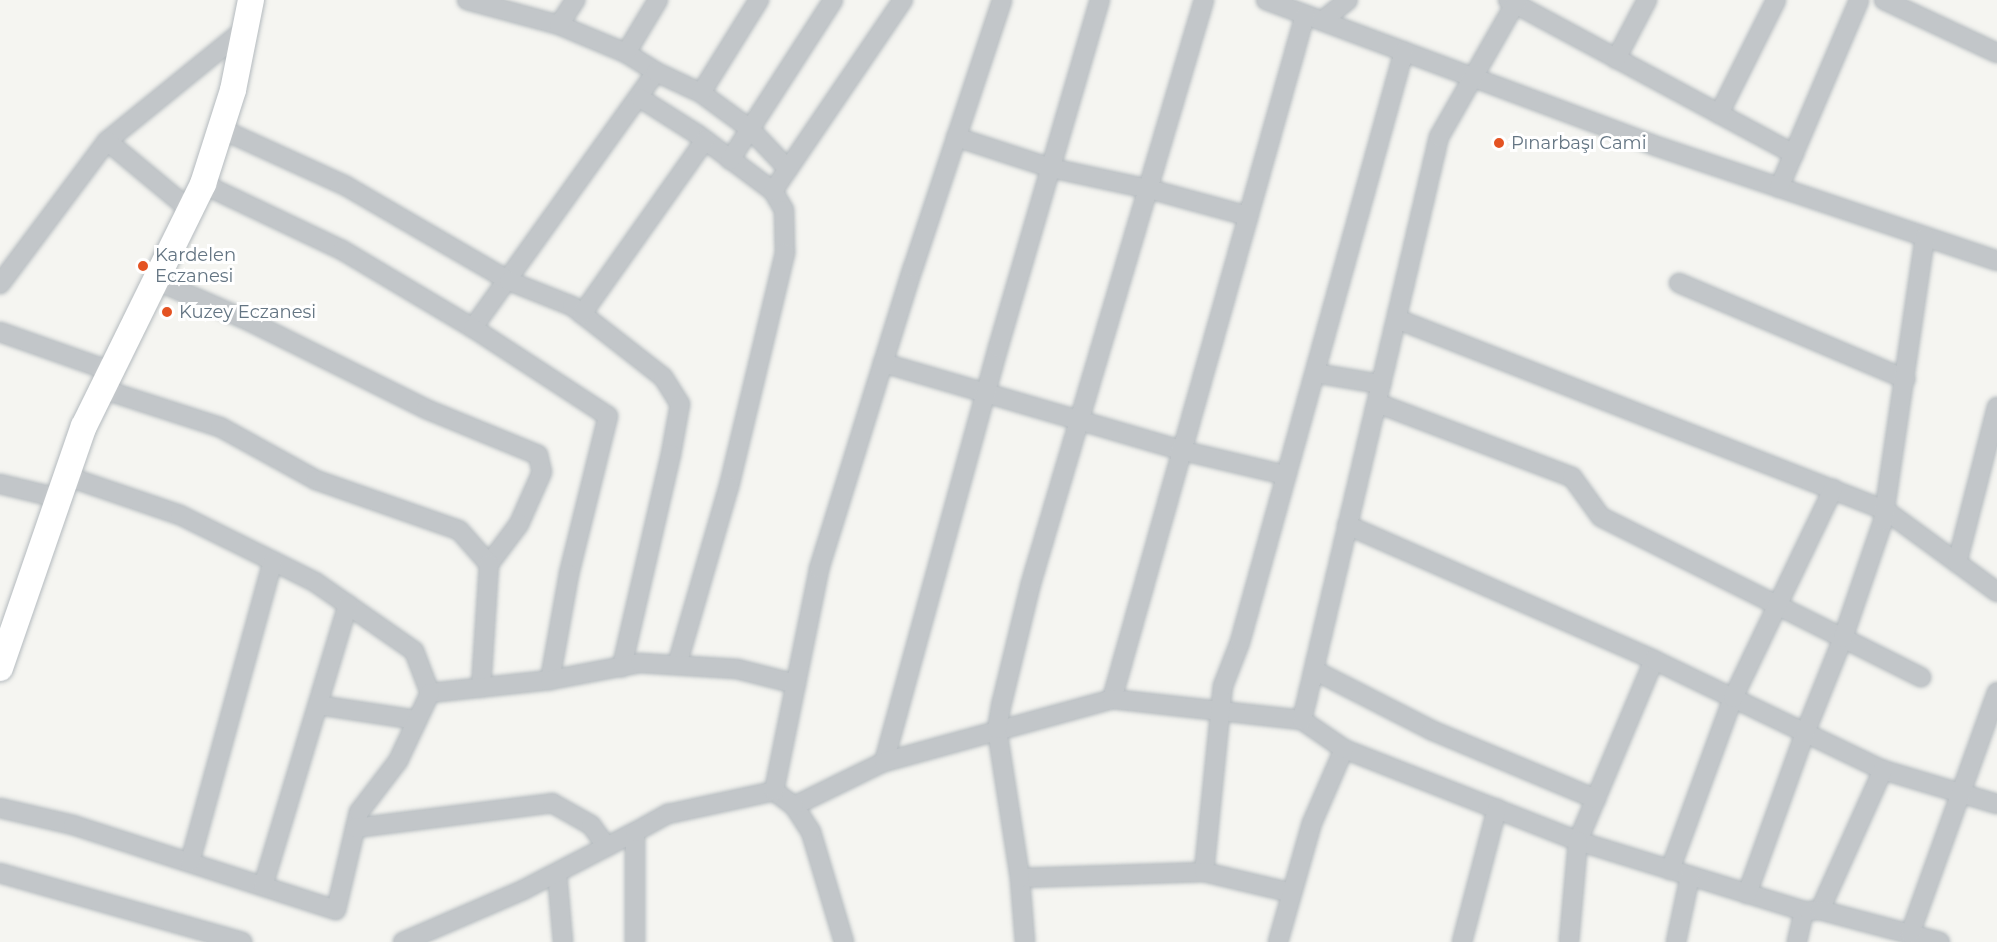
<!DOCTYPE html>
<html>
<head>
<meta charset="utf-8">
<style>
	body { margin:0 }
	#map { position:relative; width:1997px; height:942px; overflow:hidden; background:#f5f5f1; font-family:Montserrat,sans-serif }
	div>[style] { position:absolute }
	.roads { filter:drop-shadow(0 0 2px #b4babe) drop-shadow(0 0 2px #b4babe) }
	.minor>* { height:18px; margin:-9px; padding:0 9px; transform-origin:9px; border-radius:9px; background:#c2c6c9 }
	.secondary>* { height:26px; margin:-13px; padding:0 13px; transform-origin:13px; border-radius:13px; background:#fff }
	.dots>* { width:16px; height:16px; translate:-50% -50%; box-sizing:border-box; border:3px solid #fff; border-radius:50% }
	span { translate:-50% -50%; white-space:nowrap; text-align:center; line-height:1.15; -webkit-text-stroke:6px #fff; paint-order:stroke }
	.poi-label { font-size:18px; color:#647583 }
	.left { translate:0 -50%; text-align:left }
</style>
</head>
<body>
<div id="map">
	<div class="roads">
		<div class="minor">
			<div style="left:467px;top:0;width:95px;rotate:15.2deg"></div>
			<div style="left:559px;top:25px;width:73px;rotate:22.7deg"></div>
			<div style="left:626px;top:53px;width:36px;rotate:32deg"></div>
			<div style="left:656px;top:72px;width:315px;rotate:125.6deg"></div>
			<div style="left:1266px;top:0;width:413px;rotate:20.5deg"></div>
			<div style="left:1653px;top:145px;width:363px;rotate:18.6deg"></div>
			<div style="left:1508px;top:0;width:325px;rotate:28.3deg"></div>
			<div style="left:1884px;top:0;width:125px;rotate:25.1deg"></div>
			<div style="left:1322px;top:21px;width:33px;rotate:-39deg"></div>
			<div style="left:559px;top:25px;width:30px;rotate:-57deg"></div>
			<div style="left:626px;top:53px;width:62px;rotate:-58.9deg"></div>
			<div style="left:1616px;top:59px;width:67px;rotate:-62.3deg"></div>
			<div style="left:656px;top:72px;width:50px;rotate:25deg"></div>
			<div style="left:701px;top:93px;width:61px;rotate:36.3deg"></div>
			<div style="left:750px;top:129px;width:55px;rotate:46.5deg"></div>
			<div style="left:701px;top:93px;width:110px;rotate:-58.1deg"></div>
			<div style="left:640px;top:98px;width:67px;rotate:32.3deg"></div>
			<div style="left:697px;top:134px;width:95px;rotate:36.9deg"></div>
			<div style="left:773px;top:191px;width:22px;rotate:60deg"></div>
			<div style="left:784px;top:210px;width:43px;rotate:88.7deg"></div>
			<div style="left:785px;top:253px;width:240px;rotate:103.5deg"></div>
			<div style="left:729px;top:486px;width:186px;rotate:106.2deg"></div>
			<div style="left:1719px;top:114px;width:127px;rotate:-63.4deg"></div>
			<div style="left:221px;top:129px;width:137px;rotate:24.5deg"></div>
			<div style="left:346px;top:186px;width:189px;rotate:30.2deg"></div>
			<div style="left:509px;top:281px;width:68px;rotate:21.6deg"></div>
			<div style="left:572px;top:306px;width:115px;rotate:38deg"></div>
			<div style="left:663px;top:377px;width:32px;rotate:58deg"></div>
			<div style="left:680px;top:404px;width:51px;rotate:100.2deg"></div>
			<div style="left:671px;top:454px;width:219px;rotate:103deg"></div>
			<div style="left:956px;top:137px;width:100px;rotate:18.1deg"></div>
			<div style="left:1051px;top:168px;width:100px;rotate:12.1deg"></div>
			<div style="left:1149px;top:189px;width:103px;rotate:15.3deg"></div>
			<div style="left:107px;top:141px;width:179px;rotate:-39.1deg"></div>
			<div style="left:730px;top:160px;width:190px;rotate:-57.2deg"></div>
			<div style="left:203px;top:184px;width:154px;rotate:25.4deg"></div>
			<div style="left:342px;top:250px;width:152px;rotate:30.8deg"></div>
			<div style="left:473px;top:328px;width:161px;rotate:33.1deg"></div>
			<div style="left:608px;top:416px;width:163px;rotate:103.9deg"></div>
			<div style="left:569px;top:574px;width:108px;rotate:100.2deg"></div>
			<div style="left:1779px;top:188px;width:204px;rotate:-66.9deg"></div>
			<div style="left:773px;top:191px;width:231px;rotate:-55.8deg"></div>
			<div style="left:155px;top:280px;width:105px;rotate:23.6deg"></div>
			<div style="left:251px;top:322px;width:195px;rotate:26.4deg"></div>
			<div style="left:426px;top:409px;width:121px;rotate:22.3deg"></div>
			<div style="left:538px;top:455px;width:17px;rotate:77deg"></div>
			<div style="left:542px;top:472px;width:57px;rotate:113.9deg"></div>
			<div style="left:519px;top:524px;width:50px;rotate:126.9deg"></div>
			<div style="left:1679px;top:283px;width:246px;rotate:23deg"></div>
			<div style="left:0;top:284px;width:179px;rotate:-53.2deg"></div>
			<div style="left:107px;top:141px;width:108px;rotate:39.7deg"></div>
			<div style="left:582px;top:314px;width:213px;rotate:-54.7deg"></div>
			<div style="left:1397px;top:319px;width:524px;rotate:21.38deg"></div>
			<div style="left:1885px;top:510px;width:139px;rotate:36.2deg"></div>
			<div style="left:0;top:332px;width:117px;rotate:19.5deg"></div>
			<div style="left:883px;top:363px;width:309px;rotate:16.3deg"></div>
			<div style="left:1180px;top:450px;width:109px;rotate:13.3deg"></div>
			<div style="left:1315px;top:373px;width:67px;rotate:9.5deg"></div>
			<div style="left:102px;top:389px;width:124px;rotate:17.9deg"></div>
			<div style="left:220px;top:427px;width:110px;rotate:28.9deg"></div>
			<div style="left:316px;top:480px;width:151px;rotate:19.3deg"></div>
			<div style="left:459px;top:530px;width:45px;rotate:48.6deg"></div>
			<div style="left:489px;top:564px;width:124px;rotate:93.7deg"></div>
			<div style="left:1377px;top:403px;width:209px;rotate:20.8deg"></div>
			<div style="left:1572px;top:477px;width:49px;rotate:54.1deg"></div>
			<div style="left:1601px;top:517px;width:358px;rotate:26.6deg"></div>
			<div style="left:66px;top:476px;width:120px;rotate:18.9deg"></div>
			<div style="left:180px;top:515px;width:151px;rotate:26.4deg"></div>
			<div style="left:315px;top:582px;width:121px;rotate:34.9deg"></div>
			<div style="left:414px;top:651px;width:45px;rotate:69.1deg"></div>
			<div style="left:430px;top:693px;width:121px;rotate:-6.2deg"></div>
			<div style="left:550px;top:680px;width:92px;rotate:-10.7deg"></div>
			<div style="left:640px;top:663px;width:97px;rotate:3.5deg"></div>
			<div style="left:737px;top:669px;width:61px;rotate:14.3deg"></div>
			<div style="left:0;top:484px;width:60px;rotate:13.6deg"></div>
			<div style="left:1347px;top:525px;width:335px;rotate:23.7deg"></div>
			<div style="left:1654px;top:660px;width:196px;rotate:112.8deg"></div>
			<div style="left:1578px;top:841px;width:237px;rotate:17.2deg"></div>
			<div style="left:1804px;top:911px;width:32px;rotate:103deg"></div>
			<div style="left:1957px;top:563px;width:161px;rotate:-75.6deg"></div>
			<div style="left:1654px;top:660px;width:254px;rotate:25.7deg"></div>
			<div style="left:1883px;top:770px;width:119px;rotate:16.6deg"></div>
			<div style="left:1314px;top:670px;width:131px;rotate:27.1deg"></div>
			<div style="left:1431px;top:730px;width:179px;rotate:22.7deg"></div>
			<div style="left:1112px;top:699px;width:711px;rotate:-74.24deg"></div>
			<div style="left:318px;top:705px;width:100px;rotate:8.6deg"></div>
			<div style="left:1344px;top:749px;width:251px;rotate:21.5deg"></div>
			<div style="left:1578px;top:841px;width:101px;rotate:95.1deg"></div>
			<div style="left:884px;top:762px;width:429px;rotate:-74.6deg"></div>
			<div style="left:998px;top:348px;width:363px;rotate:-73.7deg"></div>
			<div style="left:794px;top:806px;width:100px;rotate:-26.1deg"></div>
			<div style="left:884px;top:762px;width:237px;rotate:-15.4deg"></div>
			<div style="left:1112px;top:699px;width:191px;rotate:6.3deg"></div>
			<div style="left:0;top:808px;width:75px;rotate:13.1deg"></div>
			<div style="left:73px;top:825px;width:276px;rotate:17.9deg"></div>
			<div style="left:336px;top:910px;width:101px;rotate:-76.8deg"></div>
			<div style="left:359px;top:812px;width:64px;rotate:-52.6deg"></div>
			<div style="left:398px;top:761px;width:75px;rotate:-64.8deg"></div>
			<div style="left:355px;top:828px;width:199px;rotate:-7.2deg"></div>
			<div style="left:552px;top:803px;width:45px;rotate:29.4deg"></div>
			<div style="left:591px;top:825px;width:27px;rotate:54deg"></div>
			<div style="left:190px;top:862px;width:312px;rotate:-74.6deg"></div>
			<div style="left:1670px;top:870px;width:183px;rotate:-69.9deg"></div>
			<div style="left:1733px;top:698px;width:232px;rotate:-64.4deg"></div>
			<div style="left:1204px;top:872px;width:187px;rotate:-84.2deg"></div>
			<div style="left:1223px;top:686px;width:47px;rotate:-68.9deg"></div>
			<div style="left:1240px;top:642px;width:613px;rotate:-74.49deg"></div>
			<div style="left:0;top:873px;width:252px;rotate:15.9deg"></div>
			<div style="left:557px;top:873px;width:69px;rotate:85deg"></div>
			<div style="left:1020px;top:878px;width:184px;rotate:-1.9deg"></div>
			<div style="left:1204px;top:872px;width:90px;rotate:13.4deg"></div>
			<div style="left:263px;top:886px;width:294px;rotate:-73.2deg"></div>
			<div style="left:1747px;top:894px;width:171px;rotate:-70.2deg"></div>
			<div style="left:1805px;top:733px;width:102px;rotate:-68.2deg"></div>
			<div style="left:1843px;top:638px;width:124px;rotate:-71.1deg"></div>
			<div style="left:1883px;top:521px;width:287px;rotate:-81.6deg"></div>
			<div style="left:1820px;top:910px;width:154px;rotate:-65.8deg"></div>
			<div style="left:1809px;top:911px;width:11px;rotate:-5deg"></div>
			<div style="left:1820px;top:910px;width:124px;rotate:14.9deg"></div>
			<div style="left:1910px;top:934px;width:257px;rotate:-70.2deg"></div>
			<div style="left:403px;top:942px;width:131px;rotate:-23.4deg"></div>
			<div style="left:523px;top:890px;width:126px;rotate:-27.4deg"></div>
			<div style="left:635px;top:942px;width:110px;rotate:-90deg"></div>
			<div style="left:635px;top:832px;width:38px;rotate:-29deg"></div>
			<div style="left:668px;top:814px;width:108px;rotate:-12.2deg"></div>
			<div style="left:844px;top:942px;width:115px;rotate:-106.7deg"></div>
			<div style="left:811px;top:832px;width:31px;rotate:-123deg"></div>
			<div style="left:794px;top:806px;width:25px;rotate:-143deg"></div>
			<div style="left:774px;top:791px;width:227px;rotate:-78.5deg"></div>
			<div style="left:819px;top:569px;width:315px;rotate:-72.7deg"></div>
			<div style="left:913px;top:268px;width:282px;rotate:-71.6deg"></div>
			<div style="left:1025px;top:942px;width:64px;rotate:-94.5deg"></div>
			<div style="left:1020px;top:878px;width:151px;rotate:-98.8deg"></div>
			<div style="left:997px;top:729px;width:27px;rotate:-80deg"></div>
			<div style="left:1002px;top:702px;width:122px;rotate:-76.3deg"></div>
			<div style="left:1031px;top:583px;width:608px;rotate:-73.47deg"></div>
			<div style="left:1278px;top:942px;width:124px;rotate:-74.1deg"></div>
			<div style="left:1312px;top:823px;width:81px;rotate:-66.6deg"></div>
			<div style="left:1344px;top:749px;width:51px;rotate:-145.4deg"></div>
			<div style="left:1302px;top:720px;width:599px;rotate:-76.78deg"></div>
			<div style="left:1439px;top:137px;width:158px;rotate:-60.3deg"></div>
			<div style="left:1462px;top:942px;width:138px;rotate:-75.3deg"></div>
			<div style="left:1676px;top:942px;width:67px;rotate:-78deg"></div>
		</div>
		<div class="secondary">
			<div style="left:0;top:668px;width:256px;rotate:-70.9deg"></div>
			<div style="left:84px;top:426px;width:270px;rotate:-63.8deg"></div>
			<div style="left:203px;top:184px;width:99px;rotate:-72.3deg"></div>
			<div style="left:233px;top:90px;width:92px;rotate:-78.7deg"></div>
		</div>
	</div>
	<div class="dots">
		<div style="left:1499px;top:143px;background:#e45322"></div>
		<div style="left:143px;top:266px;background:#e45322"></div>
		<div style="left:167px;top:312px;background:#e45322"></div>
	</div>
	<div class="poi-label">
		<span class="left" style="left:1511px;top:143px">Pınarbaşı Cami</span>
		<span class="left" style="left:155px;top:266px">Kardelen<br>Eczanesi</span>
		<span class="left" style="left:179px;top:312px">Kuzey Eczanesi</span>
	</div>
</div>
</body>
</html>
